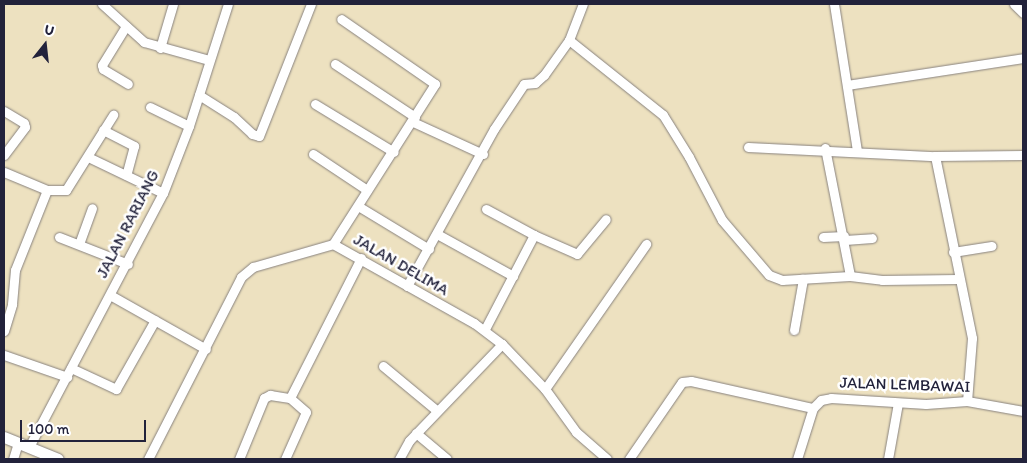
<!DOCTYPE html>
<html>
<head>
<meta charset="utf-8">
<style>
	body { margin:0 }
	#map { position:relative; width:1027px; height:463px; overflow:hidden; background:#ede1c0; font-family:Itim,sans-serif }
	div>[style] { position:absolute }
	.roads { filter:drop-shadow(0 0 1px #88827e) drop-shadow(0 0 1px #88827e) }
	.minor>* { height:9px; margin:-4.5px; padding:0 4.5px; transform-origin:4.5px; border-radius:4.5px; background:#fff }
	.tertiary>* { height:11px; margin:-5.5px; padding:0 5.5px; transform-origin:5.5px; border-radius:5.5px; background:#fff }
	span { translate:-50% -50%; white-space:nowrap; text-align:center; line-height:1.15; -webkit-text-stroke:5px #fff; paint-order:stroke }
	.street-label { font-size:16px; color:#22223b }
	.frame { position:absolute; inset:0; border:5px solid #22223b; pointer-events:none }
	.north { position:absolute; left:20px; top:20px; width:50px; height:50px; -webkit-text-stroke:4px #fff; paint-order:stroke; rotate:16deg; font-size:14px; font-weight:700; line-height:20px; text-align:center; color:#22223b }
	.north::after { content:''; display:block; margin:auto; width:18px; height:22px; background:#22223b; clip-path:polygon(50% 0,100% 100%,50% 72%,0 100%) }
	.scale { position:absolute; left:20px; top:420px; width:126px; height:22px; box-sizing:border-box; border:2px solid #22223b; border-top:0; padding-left:6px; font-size:15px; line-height:18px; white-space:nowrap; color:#22223b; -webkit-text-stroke:4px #fff; paint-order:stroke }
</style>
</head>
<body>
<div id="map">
	<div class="roads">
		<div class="minor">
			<div style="left:102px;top:4px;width:57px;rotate:42.1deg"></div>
			<div style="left:144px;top:42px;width:67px;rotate:15.5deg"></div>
			<div style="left:834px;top:4px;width:149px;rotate:81.1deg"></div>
			<div style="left:1014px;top:4px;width:13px;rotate:45deg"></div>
			<div style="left:126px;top:26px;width:46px;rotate:121.6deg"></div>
			<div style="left:102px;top:65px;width:4px;rotate:76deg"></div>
			<div style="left:103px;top:69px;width:29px;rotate:31deg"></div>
			<div style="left:569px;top:40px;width:120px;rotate:38.6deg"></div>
			<div style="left:663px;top:115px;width:49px;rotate:58.2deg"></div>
			<div style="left:689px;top:157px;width:71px;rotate:62.4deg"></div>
			<div style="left:722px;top:220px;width:72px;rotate:49.5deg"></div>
			<div style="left:769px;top:275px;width:14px;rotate:21deg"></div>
			<div style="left:782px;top:280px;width:68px;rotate:-3.4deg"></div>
			<div style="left:850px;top:276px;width:32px;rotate:7deg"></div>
			<div style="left:882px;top:280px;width:76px;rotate:-0.8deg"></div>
			<div style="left:160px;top:48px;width:46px;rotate:-73.5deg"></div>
			<div style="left:335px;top:64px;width:96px;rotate:33.5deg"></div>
			<div style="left:847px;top:85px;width:178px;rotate:-8.7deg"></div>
			<div style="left:199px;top:95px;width:41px;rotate:32.2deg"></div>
			<div style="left:234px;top:117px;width:25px;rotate:43deg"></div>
			<div style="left:252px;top:134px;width:7px;rotate:16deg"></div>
			<div style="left:259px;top:136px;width:142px;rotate:-68.5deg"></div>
			<div style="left:315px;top:104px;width:92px;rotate:31.3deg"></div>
			<div style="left:150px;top:107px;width:43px;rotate:26deg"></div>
			<div style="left:4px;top:111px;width:23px;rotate:31deg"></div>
			<div style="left:24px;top:123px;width:4px;rotate:76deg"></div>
			<div style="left:25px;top:127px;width:35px;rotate:127deg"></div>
			<div style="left:413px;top:122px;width:77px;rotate:24.6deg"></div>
			<div style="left:103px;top:130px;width:35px;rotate:27deg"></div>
			<div style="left:134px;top:146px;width:30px;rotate:105deg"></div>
			<div style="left:748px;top:147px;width:187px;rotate:2.8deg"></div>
			<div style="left:935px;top:156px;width:88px;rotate:-0.7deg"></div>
			<div style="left:825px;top:148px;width:130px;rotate:78.9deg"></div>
			<div style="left:313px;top:154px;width:65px;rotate:33.7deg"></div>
			<div style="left:935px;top:156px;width:186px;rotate:78.5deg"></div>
			<div style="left:972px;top:338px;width:63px;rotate:94.5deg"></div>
			<div style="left:88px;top:157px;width:83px;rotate:25.6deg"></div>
			<div style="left:4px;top:172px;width:47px;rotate:22.7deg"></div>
			<div style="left:47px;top:190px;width:19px"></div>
			<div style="left:66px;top:190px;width:89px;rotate:-57.9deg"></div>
			<div style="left:358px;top:206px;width:83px;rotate:31.2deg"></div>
			<div style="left:486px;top:209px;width:55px;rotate:28.4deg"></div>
			<div style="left:437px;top:234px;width:87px;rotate:28.9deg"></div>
			<div style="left:59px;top:237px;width:74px;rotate:21.4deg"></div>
			<div style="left:823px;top:237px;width:21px;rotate:-3deg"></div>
			<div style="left:845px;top:240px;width:27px;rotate:-4deg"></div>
			<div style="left:79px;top:244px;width:38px;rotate:-70deg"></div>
			<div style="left:333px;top:244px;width:190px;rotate:-57.5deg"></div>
			<div style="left:435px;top:84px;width:114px;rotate:-145.3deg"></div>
			<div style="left:953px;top:252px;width:39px;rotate:-9deg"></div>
			<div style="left:407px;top:286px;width:179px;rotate:-61deg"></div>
			<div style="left:494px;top:129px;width:54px;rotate:-56.3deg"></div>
			<div style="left:524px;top:84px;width:11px;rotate:-5deg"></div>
			<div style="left:535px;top:83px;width:12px;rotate:-42deg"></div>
			<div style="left:544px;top:75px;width:43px;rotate:-54.5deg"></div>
			<div style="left:569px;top:40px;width:39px;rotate:-69deg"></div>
			<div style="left:110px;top:295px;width:110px;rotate:29.4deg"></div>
			<div style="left:485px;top:329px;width:106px;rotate:-62.5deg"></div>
			<div style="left:534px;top:235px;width:47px;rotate:23.8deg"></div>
			<div style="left:577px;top:254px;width:45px;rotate:-50.4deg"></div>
			<div style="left:794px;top:330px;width:52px;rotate:-80deg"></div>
			<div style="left:4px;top:331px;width:28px;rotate:-73deg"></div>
			<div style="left:12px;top:304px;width:34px;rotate:-85deg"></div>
			<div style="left:15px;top:270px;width:86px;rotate:-68.2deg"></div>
			<div style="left:502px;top:344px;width:62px;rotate:46.3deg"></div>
			<div style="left:545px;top:389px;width:53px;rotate:54.2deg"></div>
			<div style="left:576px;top:432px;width:41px;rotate:41.1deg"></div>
			<div style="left:4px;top:355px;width:67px;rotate:19.2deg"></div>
			<div style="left:383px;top:366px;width:69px;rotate:39.7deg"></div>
			<div style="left:71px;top:368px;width:50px;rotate:25deg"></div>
			<div style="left:116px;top:389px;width:79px;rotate:-60.5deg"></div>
			<div style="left:545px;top:389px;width:177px;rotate:-55.1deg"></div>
			<div style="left:416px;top:433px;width:40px;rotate:40deg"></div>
			<div style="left:29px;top:447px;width:287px;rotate:-62.2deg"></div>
			<div style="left:163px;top:193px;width:72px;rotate:-68.8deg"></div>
			<div style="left:189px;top:126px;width:128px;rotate:-72.3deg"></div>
			<div style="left:13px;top:459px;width:17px;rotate:-73deg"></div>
			<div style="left:148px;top:459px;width:204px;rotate:-62.9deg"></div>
			<div style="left:241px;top:277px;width:16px;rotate:-40deg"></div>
			<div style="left:253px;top:267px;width:83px;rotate:-16deg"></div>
			<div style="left:333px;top:244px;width:162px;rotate:29.3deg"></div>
			<div style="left:474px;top:323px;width:35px;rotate:37deg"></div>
			<div style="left:502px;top:344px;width:134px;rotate:133.8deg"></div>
			<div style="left:409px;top:441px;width:21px;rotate:119deg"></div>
			<div style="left:239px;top:459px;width:66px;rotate:-67.7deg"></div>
			<div style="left:264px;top:398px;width:7px;rotate:-27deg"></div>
			<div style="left:270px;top:395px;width:20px;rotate:9deg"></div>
			<div style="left:290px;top:398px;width:157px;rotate:-63.1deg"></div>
			<div style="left:285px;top:459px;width:51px;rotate:-65.9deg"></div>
			<div style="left:306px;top:412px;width:21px;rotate:-139deg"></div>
			<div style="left:629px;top:459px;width:93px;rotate:-55.5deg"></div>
			<div style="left:682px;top:382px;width:9px;rotate:-6deg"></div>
			<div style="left:691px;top:381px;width:125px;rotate:12.5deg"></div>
			<div style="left:797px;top:459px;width:53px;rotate:-72.6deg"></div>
			<div style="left:813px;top:408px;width:11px;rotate:-45deg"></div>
			<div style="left:821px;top:400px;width:10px;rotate:-11deg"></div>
			<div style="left:831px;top:398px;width:95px;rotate:3.6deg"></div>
			<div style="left:926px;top:404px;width:41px;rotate:-4.2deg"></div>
			<div style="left:967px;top:401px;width:57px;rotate:10.1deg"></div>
			<div style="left:888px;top:459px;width:57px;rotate:-79.9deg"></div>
		</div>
		<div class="tertiary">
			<div style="left:4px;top:437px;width:58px;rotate:22.2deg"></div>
		</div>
	</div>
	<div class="street-label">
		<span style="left:128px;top:224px;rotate:-63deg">JALAN RARIANG</span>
		<span style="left:401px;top:265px;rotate:30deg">JALAN DELIMA</span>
		<span style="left:905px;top:385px;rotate:2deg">JALAN LEMBAWAI</span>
	</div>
	<div class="frame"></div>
	<div class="north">U</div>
	<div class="scale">100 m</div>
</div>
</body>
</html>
